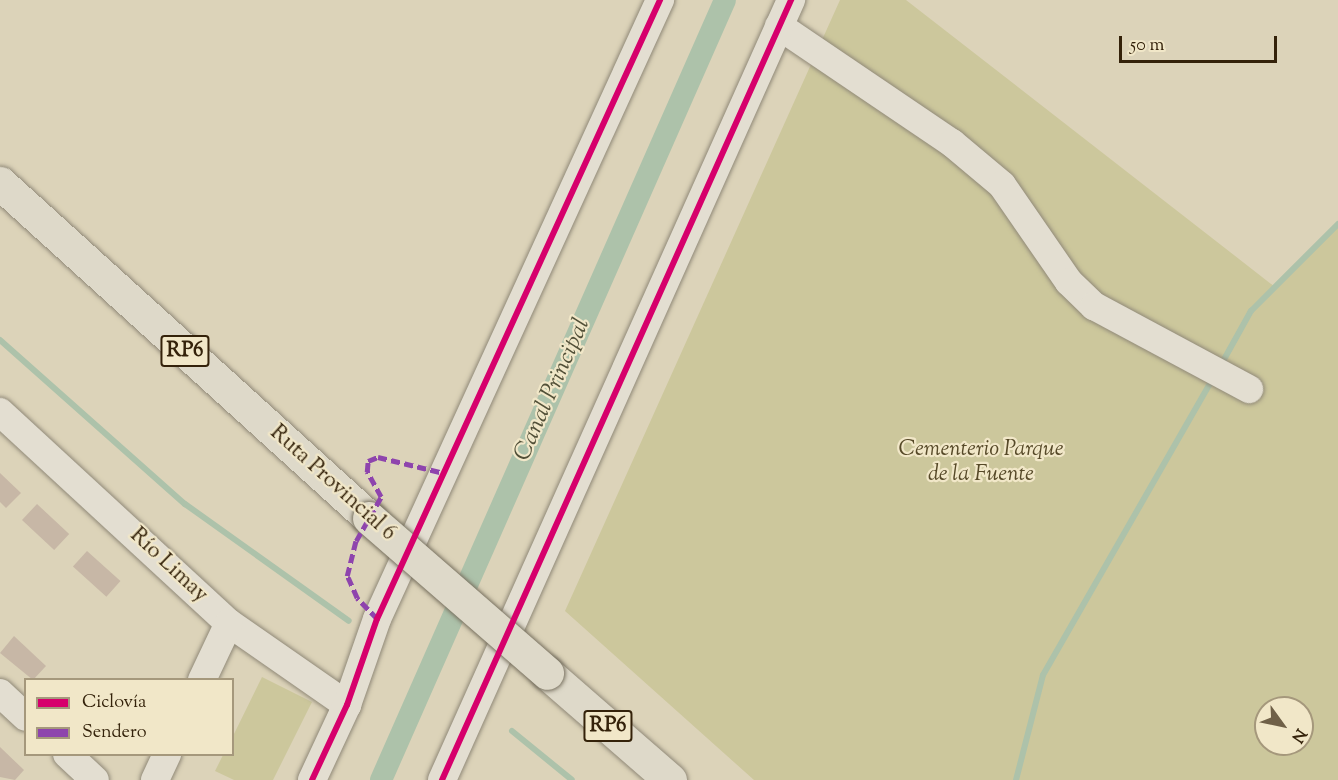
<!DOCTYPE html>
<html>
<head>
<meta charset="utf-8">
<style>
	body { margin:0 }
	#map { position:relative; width:1338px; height:780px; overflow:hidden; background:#dcd3b9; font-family:"Sorts Mill Goudy",serif }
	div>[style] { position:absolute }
	.green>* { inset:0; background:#ccc79c }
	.stream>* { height:6px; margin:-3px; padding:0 3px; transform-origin:3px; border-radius:3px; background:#adc2aa }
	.canal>* { height:22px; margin:-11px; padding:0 11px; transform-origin:11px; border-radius:11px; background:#adc2aa }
	.building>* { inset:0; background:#c7b7a6; transform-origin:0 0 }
	.roads { filter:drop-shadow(0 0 2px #908978) drop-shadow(0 0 2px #908978) }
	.minor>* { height:28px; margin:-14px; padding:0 14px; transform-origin:14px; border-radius:14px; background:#e3ded1 }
	.major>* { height:33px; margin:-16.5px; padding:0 16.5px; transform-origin:16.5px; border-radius:16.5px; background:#ded9c9 }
	.bridges { filter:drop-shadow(0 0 2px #787160) drop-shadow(0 0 2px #787160) }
	.major-bridge>* { height:33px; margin:-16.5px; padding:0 16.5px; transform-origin:16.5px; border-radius:16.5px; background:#ded9c9 }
	.quiet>* { height:4.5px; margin-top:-2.25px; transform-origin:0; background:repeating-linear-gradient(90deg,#8e44ad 0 9px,transparent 0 13.5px) }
	.cycleway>* { height:6px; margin:-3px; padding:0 3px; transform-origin:3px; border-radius:3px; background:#d6006c }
	span { translate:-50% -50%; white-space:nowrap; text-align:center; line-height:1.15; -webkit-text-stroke:4.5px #f1e7c8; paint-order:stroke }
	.shield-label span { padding:2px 4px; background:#f1e7c8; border:2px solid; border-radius:4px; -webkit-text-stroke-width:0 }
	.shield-label { font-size:21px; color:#34220a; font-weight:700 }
	.park-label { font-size:22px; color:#564928; font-style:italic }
	.street-label { font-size:22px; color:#34220a }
	.water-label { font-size:24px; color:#525038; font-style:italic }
	.legend { position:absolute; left:24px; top:678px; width:210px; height:78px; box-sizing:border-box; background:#f1e7c8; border:2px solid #a5987c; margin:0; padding:8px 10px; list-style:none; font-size:18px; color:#34220a }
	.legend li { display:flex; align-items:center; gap:12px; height:30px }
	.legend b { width:30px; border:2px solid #a5987c }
	.north { position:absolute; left:1254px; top:696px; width:60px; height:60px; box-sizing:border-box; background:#f1e7c8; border:2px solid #a5987c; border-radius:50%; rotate:123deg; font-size:16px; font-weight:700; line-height:24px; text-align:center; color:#34220a }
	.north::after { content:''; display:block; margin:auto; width:21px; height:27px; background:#6f6047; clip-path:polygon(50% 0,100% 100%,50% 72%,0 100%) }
	.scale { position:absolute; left:1119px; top:36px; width:158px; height:27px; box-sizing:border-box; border:3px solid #34220a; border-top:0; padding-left:8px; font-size:18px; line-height:21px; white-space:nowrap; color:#34220a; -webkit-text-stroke:4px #f1e7c8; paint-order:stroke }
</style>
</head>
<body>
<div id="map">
	<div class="green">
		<div style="clip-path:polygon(evenodd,840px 0,906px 0,1275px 287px,1338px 224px,1338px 780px,754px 780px,565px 611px,840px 0,1266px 708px,1302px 708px,1302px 744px,1266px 744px,1266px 708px)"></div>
		<div style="clip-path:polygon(262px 677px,312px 702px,273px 780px,234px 780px,215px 771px,223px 755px,232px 754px,233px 736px)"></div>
	</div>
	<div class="stream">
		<div style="left:0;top:340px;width:247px;rotate:41.6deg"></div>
		<div style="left:185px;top:504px;width:201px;rotate:35.5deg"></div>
		<div style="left:1222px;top:363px;width:60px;rotate:-60.9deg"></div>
		<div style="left:1251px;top:311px;width:123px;rotate:-45deg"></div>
		<div style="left:512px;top:731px;width:77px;rotate:39.2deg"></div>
		<div style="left:1016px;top:780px;width:108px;rotate:-75.6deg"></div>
		<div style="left:1043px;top:675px;width:338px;rotate:-60.2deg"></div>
	</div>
	<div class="canal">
		<div style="left:381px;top:780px;width:852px;rotate:-66.2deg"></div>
	</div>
	<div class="building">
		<div style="clip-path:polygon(0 473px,21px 493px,6px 508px,0 502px)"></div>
		<div style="left:37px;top:504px;width:44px;height:22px;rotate:43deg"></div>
		<div style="left:87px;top:551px;width:45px;height:21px;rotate:42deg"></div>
		<div style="clip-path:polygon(14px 636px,46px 666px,33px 680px,0 653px)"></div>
		<div style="clip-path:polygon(0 747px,24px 770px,15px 780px,0 777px)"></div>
	</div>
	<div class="roads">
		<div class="minor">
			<div style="left:779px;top:26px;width:209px;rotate:34.1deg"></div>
			<div style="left:952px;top:143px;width:65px;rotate:40deg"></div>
			<div style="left:1002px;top:185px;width:118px;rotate:55.4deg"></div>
			<div style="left:1069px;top:282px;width:35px;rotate:44deg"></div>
			<div style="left:1094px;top:306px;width:176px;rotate:28.2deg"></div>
			<div style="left:0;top:412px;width:311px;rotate:42.7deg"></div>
			<div style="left:229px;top:623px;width:144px;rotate:34.8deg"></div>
			<div style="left:202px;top:680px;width:63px;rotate:-64.7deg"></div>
			<div style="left:0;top:693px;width:35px;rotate:43deg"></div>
			<div style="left:67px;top:754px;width:38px;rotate:43deg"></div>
			<div style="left:155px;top:780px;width:29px;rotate:-65deg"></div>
			<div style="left:312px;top:780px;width:83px;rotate:-65deg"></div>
			<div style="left:347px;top:705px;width:91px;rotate:-70.8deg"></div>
			<div style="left:377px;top:619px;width:681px;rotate:-65.43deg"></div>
			<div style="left:442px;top:780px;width:855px;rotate:-65.89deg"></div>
		</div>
		<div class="major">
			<div style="left:0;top:183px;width:498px;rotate:42.2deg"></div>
			<div style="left:547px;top:673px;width:163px;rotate:41deg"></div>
		</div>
	</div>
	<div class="bridges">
		<div class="major-bridge">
			<div style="left:369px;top:518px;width:236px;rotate:41deg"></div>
		</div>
	</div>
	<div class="quiet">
		<div style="left:377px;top:619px;width:29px;rotate:-134deg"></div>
		<div style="left:357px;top:598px;width:24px;rotate:-114deg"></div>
		<div style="left:347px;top:576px;width:36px;rotate:-76deg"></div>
		<div style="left:356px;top:541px;width:51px;rotate:-60.4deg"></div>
		<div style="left:381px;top:497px;width:29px;rotate:-119deg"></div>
		<div style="left:367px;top:472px;width:11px;rotate:-85deg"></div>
		<div style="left:368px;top:461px;width:11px;rotate:-22deg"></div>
		<div style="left:378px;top:457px;width:68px;rotate:13.6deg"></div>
	</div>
	<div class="cycleway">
		<div style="left:312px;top:780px;width:83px;rotate:-65deg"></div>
		<div style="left:347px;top:705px;width:91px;rotate:-70.8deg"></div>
		<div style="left:377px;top:619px;width:681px;rotate:-65.43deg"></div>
		<div style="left:442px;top:780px;width:855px;rotate:-65.89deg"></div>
	</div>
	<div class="shield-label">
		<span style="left:185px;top:351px">RP6</span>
		<span style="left:608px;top:726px">RP6</span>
	</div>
	<div class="park-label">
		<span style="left:981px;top:463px">Cementerio Parque<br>de la Fuente</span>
	</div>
	<div class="street-label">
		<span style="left:332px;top:484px;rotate:42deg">Ruta Provincial 6</span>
		<span style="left:168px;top:566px;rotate:43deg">Río Limay</span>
	</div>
	<div class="water-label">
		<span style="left:553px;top:390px;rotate:-66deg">Canal Principal</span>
	</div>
	<ul class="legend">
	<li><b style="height:8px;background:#d6006c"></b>Ciclovía</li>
	<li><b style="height:8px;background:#8e44ad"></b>Sendero</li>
	</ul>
	<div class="north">N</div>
	<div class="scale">50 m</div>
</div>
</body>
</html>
